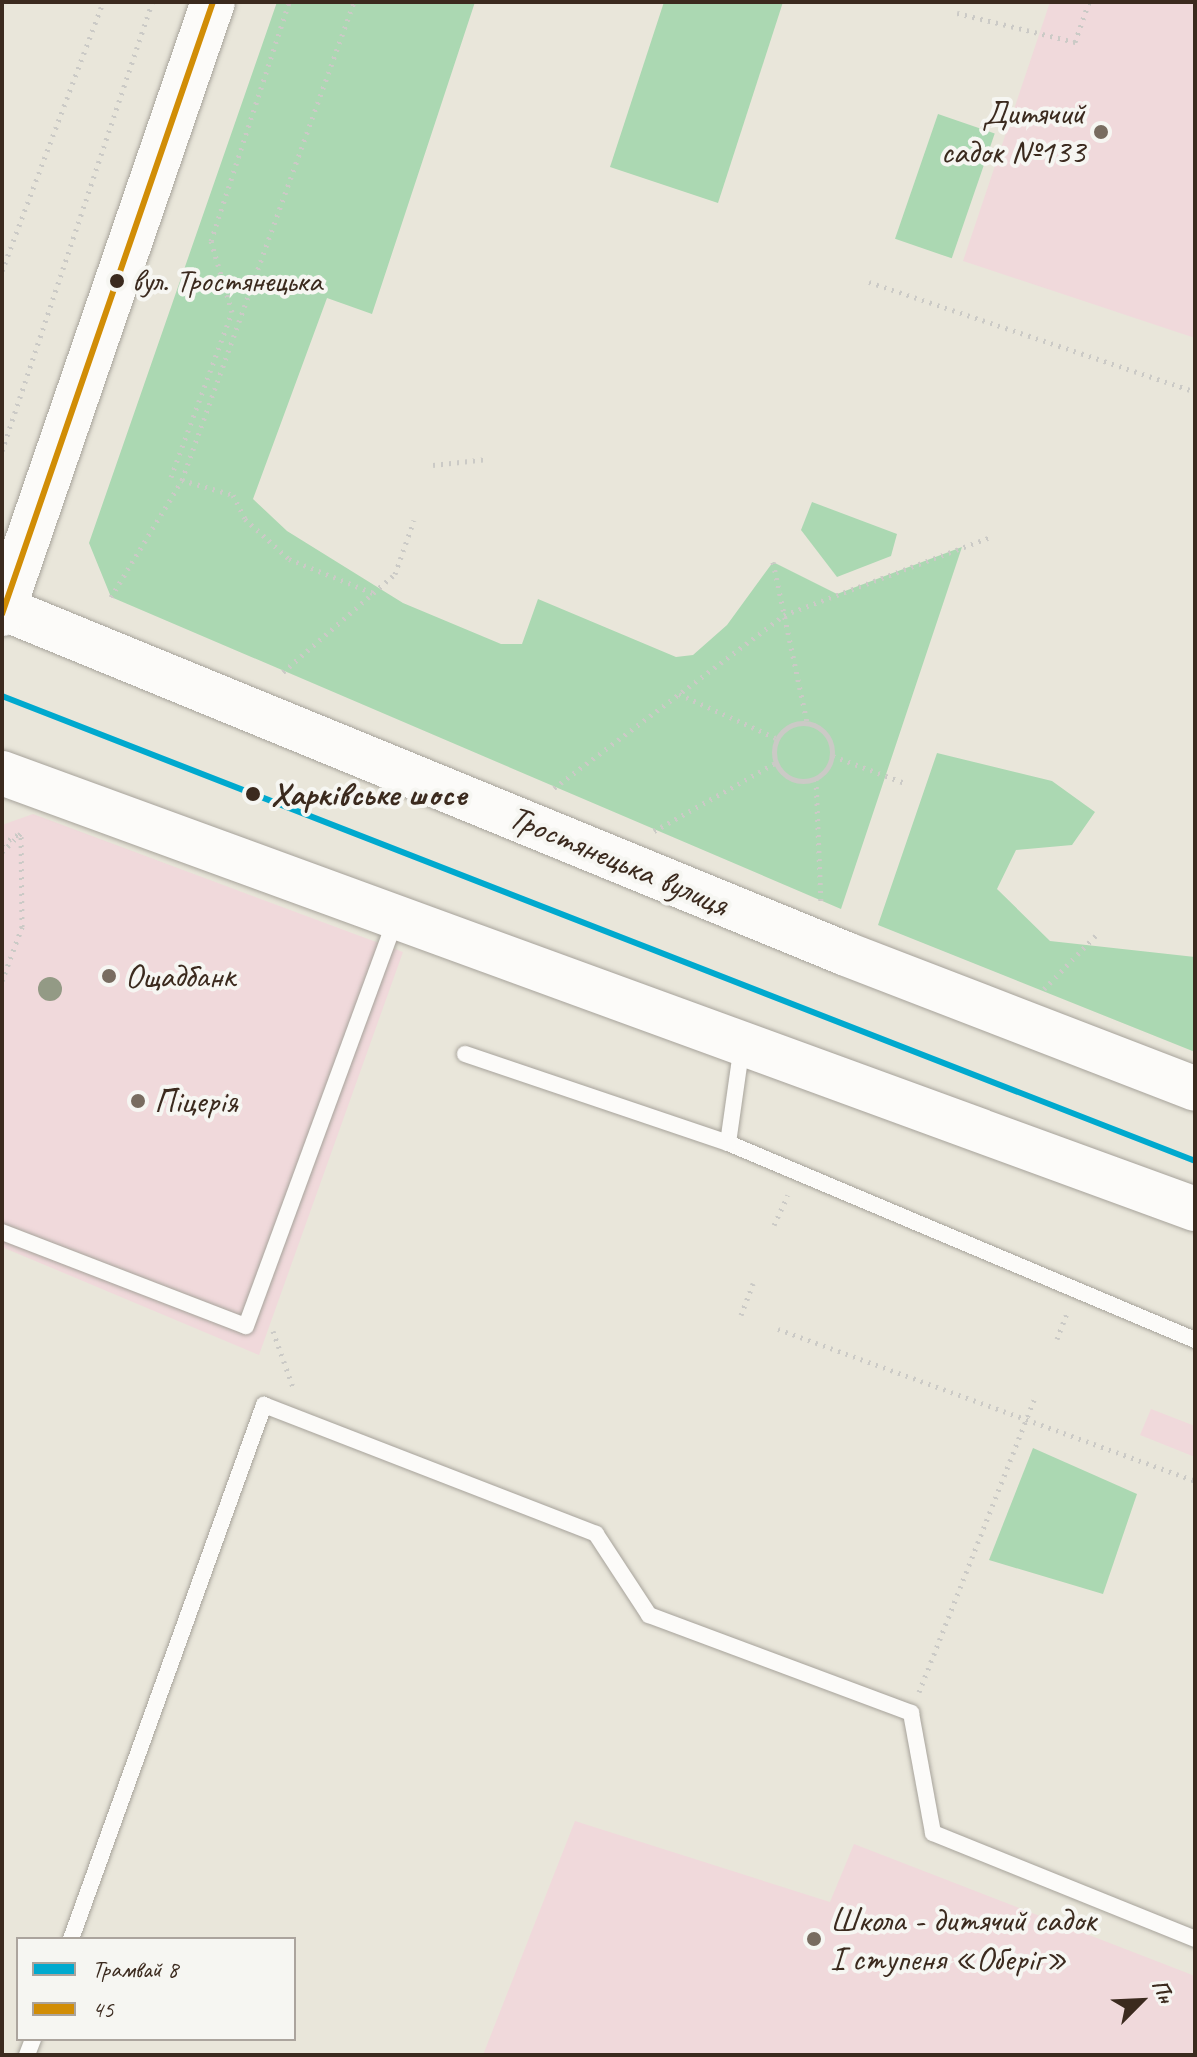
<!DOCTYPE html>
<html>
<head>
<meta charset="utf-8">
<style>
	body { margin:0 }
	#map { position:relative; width:1197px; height:2057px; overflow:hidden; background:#e9e6da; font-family:Caveat,sans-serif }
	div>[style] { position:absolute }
	.built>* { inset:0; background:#f0d9db }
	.green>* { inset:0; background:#abd8b2; transform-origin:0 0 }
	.path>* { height:5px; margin-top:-2.5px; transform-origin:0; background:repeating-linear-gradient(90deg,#cbcac6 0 2px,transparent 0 8px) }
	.path>.ring { margin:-2.5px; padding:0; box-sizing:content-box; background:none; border:5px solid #cbcac6; border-radius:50% }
	.roads { filter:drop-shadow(0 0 2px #a7a39b) drop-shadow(0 0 2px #a7a39b) }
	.lane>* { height:16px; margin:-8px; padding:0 8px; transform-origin:8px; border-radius:8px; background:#fcfbf9 }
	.secondary>* { height:44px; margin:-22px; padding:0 22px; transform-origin:22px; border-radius:22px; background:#fcfbf9 }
	.primary>* { height:44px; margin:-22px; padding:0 22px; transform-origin:22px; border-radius:22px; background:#fcfbf9 }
	.bus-1>* { height:6px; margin:-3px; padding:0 3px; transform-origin:3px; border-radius:3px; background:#d18d06 }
	.tram-1>* { height:6px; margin:-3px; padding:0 3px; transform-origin:3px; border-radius:3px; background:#00a9ce }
	.trees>* { width:24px; height:24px; margin:-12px; border-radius:50%; background:#939a85 }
	.dots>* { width:22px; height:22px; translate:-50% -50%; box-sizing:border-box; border:4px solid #f6f6f2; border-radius:50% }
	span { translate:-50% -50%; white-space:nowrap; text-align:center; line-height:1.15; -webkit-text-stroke:8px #f6f6f2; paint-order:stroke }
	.bus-label { font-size:32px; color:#3b2a1e }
	.left { translate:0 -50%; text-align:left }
	.poi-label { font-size:34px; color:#3b2a1e }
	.right { translate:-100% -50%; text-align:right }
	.stop-label { font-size:34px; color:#3b2a1e; font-weight:700 }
	.street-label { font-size:34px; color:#3b2a1e }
	.frame { position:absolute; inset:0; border:4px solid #3b2a1e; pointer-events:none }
	.legend { position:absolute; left:16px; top:1937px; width:280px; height:104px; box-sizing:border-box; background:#f6f6f2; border:2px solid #aba49d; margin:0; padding:10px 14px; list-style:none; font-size:24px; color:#3b2a1e }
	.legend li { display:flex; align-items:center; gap:16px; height:40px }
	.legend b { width:40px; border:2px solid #aba49d }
	.north { position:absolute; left:1101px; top:1961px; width:80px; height:80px; -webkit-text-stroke:6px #f6f6f2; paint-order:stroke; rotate:66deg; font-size:22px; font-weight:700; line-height:32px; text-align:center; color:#3b2a1e }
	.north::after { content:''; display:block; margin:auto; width:28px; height:36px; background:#3b2a1e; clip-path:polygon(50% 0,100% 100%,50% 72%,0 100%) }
</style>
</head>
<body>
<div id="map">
	<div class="built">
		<div style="clip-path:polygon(1050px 2px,1195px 2px,1195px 338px,963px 261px)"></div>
		<div style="clip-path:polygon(33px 814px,403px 952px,259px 1355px,2px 1247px,2px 825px)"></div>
		<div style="clip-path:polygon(1151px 1409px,1195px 1426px,1195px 1457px,1140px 1435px)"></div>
		<div style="clip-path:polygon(575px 1821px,830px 1902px,854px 1844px,1195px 1976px,1195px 2055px,483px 2055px)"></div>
	</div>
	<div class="green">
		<div style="clip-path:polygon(277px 2px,475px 2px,372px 314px,327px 298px,253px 499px,287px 531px,403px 603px,501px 644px,522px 644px,538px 599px,676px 657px,693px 655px,727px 625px,773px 562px,837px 594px,962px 547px,841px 909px,111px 597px,89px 543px)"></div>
		<div style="clip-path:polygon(664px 2px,783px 2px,718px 203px,610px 167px)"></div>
		<div style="left:938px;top:114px;width:60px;height:132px;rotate:19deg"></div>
		<div style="clip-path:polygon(812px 502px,897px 534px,891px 556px,837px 577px,801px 530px)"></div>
		<div style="clip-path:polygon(937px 753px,1052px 781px,1095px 812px,1072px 845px,1016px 850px,997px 889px,1050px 941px,1195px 957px,1195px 1052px,878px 925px)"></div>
		<div style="clip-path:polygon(1033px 1448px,1137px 1494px,1103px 1594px,989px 1560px)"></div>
	</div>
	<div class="path">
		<div style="left:957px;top:13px;width:122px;rotate:13.8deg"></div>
		<div style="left:1075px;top:42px;width:42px;rotate:-70.7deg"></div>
		<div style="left:2px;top:271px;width:287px;rotate:-69.4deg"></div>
		<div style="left:869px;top:282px;width:344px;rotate:18.6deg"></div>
		<div style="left:2px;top:451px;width:473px;rotate:-71.5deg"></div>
		<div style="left:433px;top:465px;width:55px;rotate:-6.2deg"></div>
		<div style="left:171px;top:477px;width:176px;rotate:-69.7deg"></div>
		<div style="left:232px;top:312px;width:74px;rotate:-106.5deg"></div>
		<div style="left:211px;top:241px;width:251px;rotate:-71.9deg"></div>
		<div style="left:182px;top:480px;width:53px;rotate:16.4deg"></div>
		<div style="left:233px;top:495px;width:27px;rotate:63deg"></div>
		<div style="left:245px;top:519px;width:59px;rotate:42.3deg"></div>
		<div style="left:289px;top:559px;width:91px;rotate:22deg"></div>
		<div style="left:773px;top:562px;width:164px;rotate:78deg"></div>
		<div style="left:111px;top:597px;width:137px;rotate:-58.7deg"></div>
		<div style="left:182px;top:480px;width:508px;rotate:-70.21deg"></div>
		<div style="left:283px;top:672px;width:149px;rotate:-41.2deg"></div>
		<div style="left:395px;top:574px;width:57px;rotate:-70.6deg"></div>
		<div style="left:679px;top:694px;width:107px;rotate:24.4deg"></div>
		<div class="ring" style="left:774px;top:723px;width:53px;height:53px"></div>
		<div style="left:833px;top:756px;width:77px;rotate:20.6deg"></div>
		<div style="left:816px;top:779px;width:122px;rotate:87.7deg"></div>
		<div style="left:554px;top:788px;width:288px;rotate:-36.9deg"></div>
		<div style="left:784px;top:615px;width:220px;rotate:-20.7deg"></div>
		<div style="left:654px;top:831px;width:139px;rotate:-29.3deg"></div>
		<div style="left:2px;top:844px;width:21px;rotate:-31deg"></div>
		<div style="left:2px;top:852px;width:27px;rotate:-45deg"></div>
		<div style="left:2px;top:981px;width:58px;rotate:-69.7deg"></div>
		<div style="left:22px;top:927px;width:94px;rotate:-90.6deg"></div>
		<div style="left:1044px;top:989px;width:79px;rotate:-46deg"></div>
		<div style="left:774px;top:1225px;width:33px;rotate:-65deg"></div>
		<div style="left:741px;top:1315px;width:34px;rotate:-69deg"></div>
		<div style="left:778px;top:1329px;width:444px;rotate:20deg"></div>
		<div style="left:273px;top:1331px;width:63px;rotate:70.4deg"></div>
		<div style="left:1057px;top:1339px;width:28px;rotate:-69deg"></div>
		<div style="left:919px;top:1692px;width:319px;rotate:-68.5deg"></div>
	</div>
	<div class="roads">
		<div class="lane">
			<div style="left:465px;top:1054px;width:278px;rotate:18.7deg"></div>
			<div style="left:728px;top:1143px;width:507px;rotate:22.87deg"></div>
			<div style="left:728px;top:1143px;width:99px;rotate:-81.9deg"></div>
			<div style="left:2px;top:1232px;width:261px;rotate:21.1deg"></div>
			<div style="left:246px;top:1326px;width:431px;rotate:-69.8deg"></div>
			<div style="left:71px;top:1939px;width:568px;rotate:-70.13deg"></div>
			<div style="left:264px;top:1405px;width:356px;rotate:21.2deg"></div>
			<div style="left:596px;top:1534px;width:97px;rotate:56.8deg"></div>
			<div style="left:649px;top:1615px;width:280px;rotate:20.5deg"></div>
			<div style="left:911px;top:1713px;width:122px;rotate:79.6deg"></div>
			<div style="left:933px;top:1833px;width:283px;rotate:22deg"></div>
			<div style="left:27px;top:2055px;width:17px;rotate:-69deg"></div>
		</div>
		<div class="secondary">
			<div style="left:2px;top:608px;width:912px;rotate:22.29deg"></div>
			<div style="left:846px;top:954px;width:374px;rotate:21.1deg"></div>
			<div style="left:2px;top:773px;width:1270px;rotate:20.08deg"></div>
		</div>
		<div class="primary">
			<div style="left:2px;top:614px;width:647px;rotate:-70.98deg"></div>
		</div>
	</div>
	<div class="bus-1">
		<div style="left:2px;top:614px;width:647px;rotate:-70.98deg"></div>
	</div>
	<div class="tram-1">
		<div style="left:2px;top:696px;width:1280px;rotate:21.29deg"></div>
	</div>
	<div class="trees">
		<div style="left:50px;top:989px"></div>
	</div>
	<div class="dots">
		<div style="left:1101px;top:132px;background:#786c60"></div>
		<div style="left:117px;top:281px;background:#3b2a1e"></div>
		<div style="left:253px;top:794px;background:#3b2a1e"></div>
		<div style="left:109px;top:976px;background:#786c60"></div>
		<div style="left:138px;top:1101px;background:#786c60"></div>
		<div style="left:814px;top:1939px;background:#786c60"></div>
	</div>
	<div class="bus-label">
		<span class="left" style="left:132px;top:281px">вул. Тростянецька</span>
	</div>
	<div class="poi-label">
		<span class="right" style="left:1085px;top:132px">Дитячий<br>садок №133</span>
		<span class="left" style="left:125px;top:976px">Ощадбанк</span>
		<span class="left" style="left:154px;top:1101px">Піцерія</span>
		<span class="left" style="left:830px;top:1939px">Школа - дитячий садок<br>І ступеня «Оберіг»</span>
	</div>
	<div class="stop-label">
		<span class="left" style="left:271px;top:794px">Харківське шосе</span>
	</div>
	<div class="street-label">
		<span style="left:619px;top:860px;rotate:23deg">Тростянецька вулиця</span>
	</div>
	<div class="frame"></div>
	<ul class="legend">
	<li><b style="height:10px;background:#00a9ce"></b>Трамвай 8</li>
	<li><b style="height:10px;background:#d18d06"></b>45</li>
	</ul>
	<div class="north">Пн</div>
</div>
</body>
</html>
